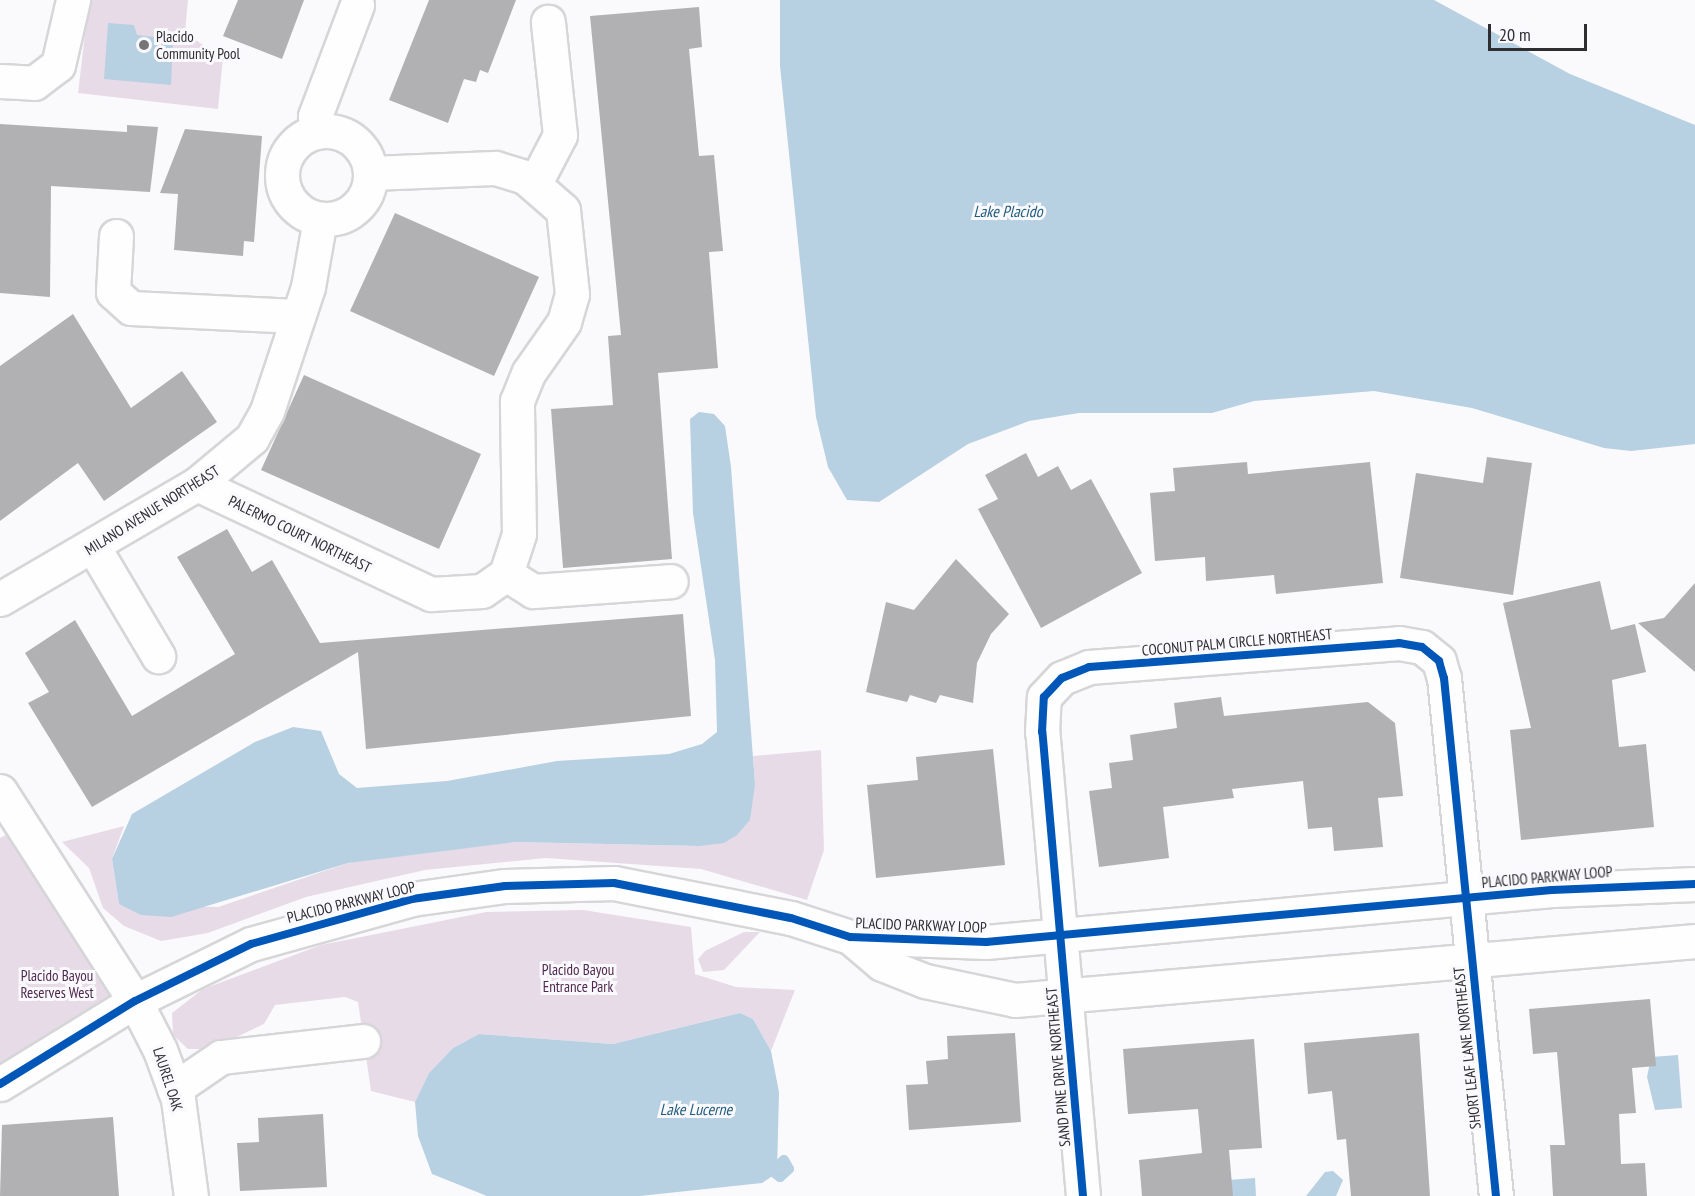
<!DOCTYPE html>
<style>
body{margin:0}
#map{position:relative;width:1695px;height:1196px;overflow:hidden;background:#fafafd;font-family:"PT Sans Narrow",sans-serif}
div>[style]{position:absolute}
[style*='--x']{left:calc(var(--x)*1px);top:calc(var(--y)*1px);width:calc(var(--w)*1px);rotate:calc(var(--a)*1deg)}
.green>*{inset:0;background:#e8dbe8}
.water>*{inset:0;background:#b7d0e2}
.stream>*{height:10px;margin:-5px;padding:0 5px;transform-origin:5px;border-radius:5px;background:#b7d0e2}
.building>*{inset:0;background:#b1b1b4}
.roads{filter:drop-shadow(2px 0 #d6d6d8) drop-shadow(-2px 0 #d6d6d8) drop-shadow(0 2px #d6d6d8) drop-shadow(0 -2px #d6d6d8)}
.minor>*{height:33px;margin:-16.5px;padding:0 16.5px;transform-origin:16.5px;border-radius:16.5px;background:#fefeff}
.minor>.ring{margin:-16.5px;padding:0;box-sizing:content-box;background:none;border:33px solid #fefeff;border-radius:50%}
.cycleway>*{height:8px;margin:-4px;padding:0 4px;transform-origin:4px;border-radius:4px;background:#0057b8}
.dots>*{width:16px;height:16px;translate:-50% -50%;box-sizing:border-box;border:3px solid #f9f9fe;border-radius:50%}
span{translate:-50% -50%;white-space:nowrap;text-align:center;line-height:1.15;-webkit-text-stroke:6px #f9f9fe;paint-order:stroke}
.poi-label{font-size:15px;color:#2e2e30}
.left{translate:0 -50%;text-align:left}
.street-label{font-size:15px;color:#2e2e30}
.park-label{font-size:15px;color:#51294e}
.water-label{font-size:16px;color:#215c7e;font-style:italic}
.scale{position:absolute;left:1488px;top:24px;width:99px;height:27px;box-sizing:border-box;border:3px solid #2e2e30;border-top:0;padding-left:8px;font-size:18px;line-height:21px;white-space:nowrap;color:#2e2e30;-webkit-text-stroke:4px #f9f9fe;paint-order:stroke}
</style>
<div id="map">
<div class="green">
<i style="clip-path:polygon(89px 0,188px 0,185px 33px,223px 58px,218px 109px,78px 93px)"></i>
<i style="clip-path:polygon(821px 750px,824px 850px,807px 900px,701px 869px,546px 858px,425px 870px,306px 897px,208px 933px,161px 941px,124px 926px,103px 908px,89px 868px,62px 842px,124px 826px,112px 859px,119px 904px,218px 907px,348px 863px,414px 853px,515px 842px,699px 846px,755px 784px,753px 756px)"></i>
<i style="clip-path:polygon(22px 826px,135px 1001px,0 1084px,0 838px)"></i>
<i style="clip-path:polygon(583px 910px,691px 927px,695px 974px,736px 987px,795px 990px,771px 1051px,753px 1019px,740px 1013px,613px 1044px,479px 1034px,453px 1048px,429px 1073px,415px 1102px,371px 1091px,358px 1002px,345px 997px,275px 1005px,264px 1024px,212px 1049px,188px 1049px,173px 1035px,172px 1013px,203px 989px,321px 945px,486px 912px)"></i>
<i style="clip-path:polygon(744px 932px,760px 932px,724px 970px,703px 972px,698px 959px,705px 951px)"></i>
</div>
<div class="water">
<i style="clip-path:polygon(780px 0,1434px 0,1570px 74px,1695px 125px,1695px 444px,1631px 451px,1604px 448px,1472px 408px,1374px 391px,1254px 401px,1212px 413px,1079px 413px,1029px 421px,968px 444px,879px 502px,847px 500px,828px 467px,816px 417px,780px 66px)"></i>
<i style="clip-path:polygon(108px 23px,134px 25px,137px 35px,173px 39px,171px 85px,104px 79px)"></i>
<i style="clip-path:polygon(699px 412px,714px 414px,725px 426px,731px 467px,755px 784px,750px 820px,737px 835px,724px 843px,699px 846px,515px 842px,348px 863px,171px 917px,141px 915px,119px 904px,112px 859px,132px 814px,255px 742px,293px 727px,321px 731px,339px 774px,357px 788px,447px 781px,557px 761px,669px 754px,702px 744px,717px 732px,715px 660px,693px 513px,690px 419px)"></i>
<i style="clip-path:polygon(740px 1013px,753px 1019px,771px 1051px,779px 1092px,777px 1173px,762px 1183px,640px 1196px,487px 1196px,432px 1174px,418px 1136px,415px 1102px,429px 1073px,453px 1048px,479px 1034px,613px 1044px)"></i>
<i style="clip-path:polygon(1678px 1055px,1682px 1108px,1655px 1110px,1647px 1077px,1651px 1057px)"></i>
<i style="clip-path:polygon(1333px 1171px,1343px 1180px,1336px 1196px,1306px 1196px,1325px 1172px)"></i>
<i style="clip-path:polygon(1255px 1178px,1256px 1196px,1216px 1196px,1215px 1181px)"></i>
</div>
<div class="stream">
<i style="--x:784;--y:1160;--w:10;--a:61"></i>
<i style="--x:789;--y:1169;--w:12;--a:138"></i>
<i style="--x:780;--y:1177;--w:10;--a:-143"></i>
<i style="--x:772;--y:1171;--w:16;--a:-43"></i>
</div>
<div class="building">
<i style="clip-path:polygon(238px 0,304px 0,282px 59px,223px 36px)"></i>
<i style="clip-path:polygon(429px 0,516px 0,488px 73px,480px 70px,476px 82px,464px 79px,448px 123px,389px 100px)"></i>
<i style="clip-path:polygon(699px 7px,702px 47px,689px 49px,699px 156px,714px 155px,723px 251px,709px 252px,718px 368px,658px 373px,672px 559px,563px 568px,551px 409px,613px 405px,608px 336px,621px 335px,590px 16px)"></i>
<i style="clip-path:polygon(0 124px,127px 132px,127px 125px,158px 127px,150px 192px,51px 186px,50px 297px,0 293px)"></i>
<i style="clip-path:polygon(185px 129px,262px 136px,254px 242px,244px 241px,243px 256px,174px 250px,178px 194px,160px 193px)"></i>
<i style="clip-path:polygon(395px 213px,539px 277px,494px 376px,350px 311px)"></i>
<i style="clip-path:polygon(73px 314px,131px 408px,182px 371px,217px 422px,104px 501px,78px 463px,0 521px,0 366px)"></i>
<i style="clip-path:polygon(304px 375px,481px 454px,439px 549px,261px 470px)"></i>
<i style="clip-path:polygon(1026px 453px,1038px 477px,1058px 466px,1071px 490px,1091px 479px,1142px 573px,1041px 628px,978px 509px,998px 499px,985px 475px)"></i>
<i style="clip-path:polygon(1487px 457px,1532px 463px,1513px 595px,1400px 578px,1416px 473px,1483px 483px)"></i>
<i style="clip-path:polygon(1247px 462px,1248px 474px,1370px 462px,1383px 583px,1276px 594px,1274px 575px,1206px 581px,1205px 557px,1155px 561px,1150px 493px,1175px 491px,1173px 468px)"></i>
<i style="clip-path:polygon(227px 529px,252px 572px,272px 560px,320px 643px,683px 614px,691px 716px,366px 749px,358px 652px,92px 807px,28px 703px,49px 692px,25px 653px,75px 620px,132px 716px,235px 654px,177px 557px)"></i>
<i style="clip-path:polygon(956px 559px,1009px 614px,991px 634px,977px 663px,973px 703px,940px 695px,936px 703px,910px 695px,907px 702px,866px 692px,886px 602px,914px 610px)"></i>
<i style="clip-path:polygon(1600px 581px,1611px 630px,1635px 624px,1646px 672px,1612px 680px,1619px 747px,1646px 744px,1654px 827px,1521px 840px,1510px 730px,1531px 728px,1503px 603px)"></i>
<i style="clip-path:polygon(1695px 583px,1695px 672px,1638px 623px,1664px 618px)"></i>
<i style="clip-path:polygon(1221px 697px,1224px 716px,1368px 702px,1395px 723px,1403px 796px,1378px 798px,1383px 847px,1334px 851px,1332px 827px,1308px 829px,1303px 781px,1232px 789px,1234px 798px,1163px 807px,1169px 858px,1099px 867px,1089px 791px,1112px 788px,1109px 763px,1133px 760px,1130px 735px,1177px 728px,1174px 703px)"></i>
<i style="clip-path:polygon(993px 749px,1005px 865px,876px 878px,867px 785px,918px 780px,916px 757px)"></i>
<i style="clip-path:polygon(1650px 999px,1656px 1066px,1632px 1068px,1636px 1113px,1619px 1114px,1621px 1164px,1645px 1163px,1647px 1196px,1553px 1196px,1550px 1145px,1565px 1145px,1557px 1052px,1533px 1054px,1529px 1009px)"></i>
<i style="clip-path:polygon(1015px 1033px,1021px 1122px,909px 1130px,906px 1085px,928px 1084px,926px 1061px,948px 1059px,947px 1036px)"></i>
<i style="clip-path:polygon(1419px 1033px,1430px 1196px,1351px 1196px,1346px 1139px,1337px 1140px,1332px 1091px,1308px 1094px,1304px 1043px)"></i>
<i style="clip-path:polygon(1254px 1039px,1262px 1148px,1229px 1150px,1233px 1196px,1142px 1196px,1139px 1160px,1202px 1153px,1198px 1109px,1128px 1114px,1123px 1049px)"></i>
<i style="clip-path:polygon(323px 1114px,327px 1187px,240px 1191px,237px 1143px,259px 1142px,258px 1118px)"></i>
<i style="clip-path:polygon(113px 1117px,119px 1196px,0 1196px,2px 1125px)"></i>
</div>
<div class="roads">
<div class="minor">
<i style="--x:0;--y:81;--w:34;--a:3"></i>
<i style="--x:34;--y:83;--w:30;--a:-37"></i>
<i style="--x:58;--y:65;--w:67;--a:-77"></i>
<i class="ring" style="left:282px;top:131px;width:55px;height:55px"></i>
<i style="--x:317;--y:132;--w:16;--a:-97"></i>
<i style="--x:315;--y:116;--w:119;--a:-69.3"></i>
<i style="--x:535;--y:183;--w:54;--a:-62.5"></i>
<i style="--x:560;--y:135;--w:114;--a:-96.1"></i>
<i style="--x:116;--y:236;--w:56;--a:93.1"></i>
<i style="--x:113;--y:292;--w:24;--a:42"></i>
<i style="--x:131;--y:308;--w:165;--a:2.8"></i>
<i style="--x:197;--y:484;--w:259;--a:25.2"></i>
<i style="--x:431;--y:594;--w:51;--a:-3.4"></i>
<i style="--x:482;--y:591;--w:29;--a:-35"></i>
<i style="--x:506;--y:574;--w:42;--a:-72"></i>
<i style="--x:519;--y:534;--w:133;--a:-90.9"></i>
<i style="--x:517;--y:401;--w:31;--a:-68"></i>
<i style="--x:529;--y:372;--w:61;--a:-55"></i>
<i style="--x:564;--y:322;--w:29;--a:-74"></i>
<i style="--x:572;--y:294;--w:84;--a:-96.1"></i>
<i style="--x:563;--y:210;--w:50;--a:-139"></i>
<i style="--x:525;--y:177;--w:31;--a:-163"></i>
<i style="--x:495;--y:168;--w:125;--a:177.7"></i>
<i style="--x:94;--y:548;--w:126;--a:59.3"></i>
<i style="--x:506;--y:574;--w:32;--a:32"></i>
<i style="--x:533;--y:591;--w:138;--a:-4.1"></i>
<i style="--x:0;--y:599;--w:228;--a:-30.3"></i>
<i style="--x:197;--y:484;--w:72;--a:-39.9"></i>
<i style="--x:252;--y:438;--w:31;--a:-61"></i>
<i style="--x:267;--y:411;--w:131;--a:-71.7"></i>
<i style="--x:308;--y:287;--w:69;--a:-80"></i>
<i style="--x:0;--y:791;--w:250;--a:57.3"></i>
<i style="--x:135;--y:1001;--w:55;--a:63"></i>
<i style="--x:160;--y:1050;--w:52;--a:69.8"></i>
<i style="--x:178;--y:1099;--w:98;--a:82.4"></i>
<i style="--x:850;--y:937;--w:42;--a:40.2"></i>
<i style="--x:882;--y:964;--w:46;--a:21.6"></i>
<i style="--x:925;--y:981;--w:92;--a:11.9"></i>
<i style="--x:1015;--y:1000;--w:683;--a:-4.96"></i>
<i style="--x:0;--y:1084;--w:158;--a:-31.6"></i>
<i style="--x:135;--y:1001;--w:129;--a:-26.2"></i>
<i style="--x:251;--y:944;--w:167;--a:-15.6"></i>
<i style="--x:412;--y:899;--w:94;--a:-8"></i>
<i style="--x:505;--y:886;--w:109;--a:-1.6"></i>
<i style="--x:614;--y:883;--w:180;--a:11.2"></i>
<i style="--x:791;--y:918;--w:62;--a:17.9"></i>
<i style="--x:850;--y:937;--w:136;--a:2.1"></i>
<i style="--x:986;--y:942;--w:568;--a:-5.25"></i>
<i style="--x:1552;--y:890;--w:143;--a:-2.4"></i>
<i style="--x:174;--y:1089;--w:57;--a:-34.2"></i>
<i style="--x:221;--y:1057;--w:143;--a:-6.4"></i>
<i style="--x:1083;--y:1196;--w:466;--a:-95"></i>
<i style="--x:1042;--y:732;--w:35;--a:-87"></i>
<i style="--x:1044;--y:697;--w:26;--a:-47"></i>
<i style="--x:1062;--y:678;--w:29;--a:-22"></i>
<i style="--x:1089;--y:667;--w:311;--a:-4.4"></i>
<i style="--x:1399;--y:643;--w:23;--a:10"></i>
<i style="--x:1422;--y:647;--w:22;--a:39"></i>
<i style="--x:1439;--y:661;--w:18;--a:74"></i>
<i style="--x:1444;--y:678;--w:521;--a:84.27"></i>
</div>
</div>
<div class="cycleway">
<i style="--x:0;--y:1084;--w:158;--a:-31.6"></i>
<i style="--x:135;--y:1001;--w:129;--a:-26.2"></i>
<i style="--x:251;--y:944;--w:167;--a:-15.6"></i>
<i style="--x:412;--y:899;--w:94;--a:-8"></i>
<i style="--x:505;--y:886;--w:109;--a:-1.6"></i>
<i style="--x:614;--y:883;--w:180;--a:11.2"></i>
<i style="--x:791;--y:918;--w:62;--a:17.9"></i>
<i style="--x:850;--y:937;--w:136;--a:2.1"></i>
<i style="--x:986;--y:942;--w:568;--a:-5.25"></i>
<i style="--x:1552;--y:890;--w:143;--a:-2.4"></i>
<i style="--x:1083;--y:1196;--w:466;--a:-95"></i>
<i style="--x:1042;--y:732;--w:35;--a:-87"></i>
<i style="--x:1044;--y:697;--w:26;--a:-47"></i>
<i style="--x:1062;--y:678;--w:29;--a:-22"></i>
<i style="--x:1089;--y:667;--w:311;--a:-4.4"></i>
<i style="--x:1399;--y:643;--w:23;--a:10"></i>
<i style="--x:1422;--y:647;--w:22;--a:39"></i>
<i style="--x:1439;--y:661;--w:18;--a:74"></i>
<i style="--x:1444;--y:678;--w:521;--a:84.27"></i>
</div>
<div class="dots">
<i style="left:144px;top:45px;background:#757578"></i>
</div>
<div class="poi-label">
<span class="left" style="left:156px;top:45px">Placido<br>Community Pool</span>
</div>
<div class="street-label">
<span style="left:152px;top:510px;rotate:-32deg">MILANO AVENUE NORTHEAST</span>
<span style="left:300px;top:534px;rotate:26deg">PALERMO COURT NORTHEAST</span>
<span style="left:1237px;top:642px;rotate:-5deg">COCONUT PALM CIRCLE NORTHEAST</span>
<span style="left:1547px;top:877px;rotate:-5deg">PLACIDO PARKWAY LOOP</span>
<span style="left:351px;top:902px;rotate:-14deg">PLACIDO PARKWAY LOOP</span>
<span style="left:921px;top:925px;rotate:2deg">PLACIDO PARKWAY LOOP</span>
<span style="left:1467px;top:1048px;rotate:-96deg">SHORT LEAF LANE NORTHEAST</span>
<span style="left:1058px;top:1067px;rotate:-95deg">SAND PINE DRIVE NORTHEAST</span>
<span style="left:168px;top:1079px;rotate:72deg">LAUREL OAK</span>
</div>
<div class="park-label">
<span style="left:578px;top:978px">Placido Bayou<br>Entrance Park</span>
<span style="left:57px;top:984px">Placido Bayou<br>Reserves West</span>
</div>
<div class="water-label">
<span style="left:1008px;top:211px">Lake Placido</span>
<span style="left:696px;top:1109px">Lake Lucerne</span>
</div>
<div class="scale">20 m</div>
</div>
